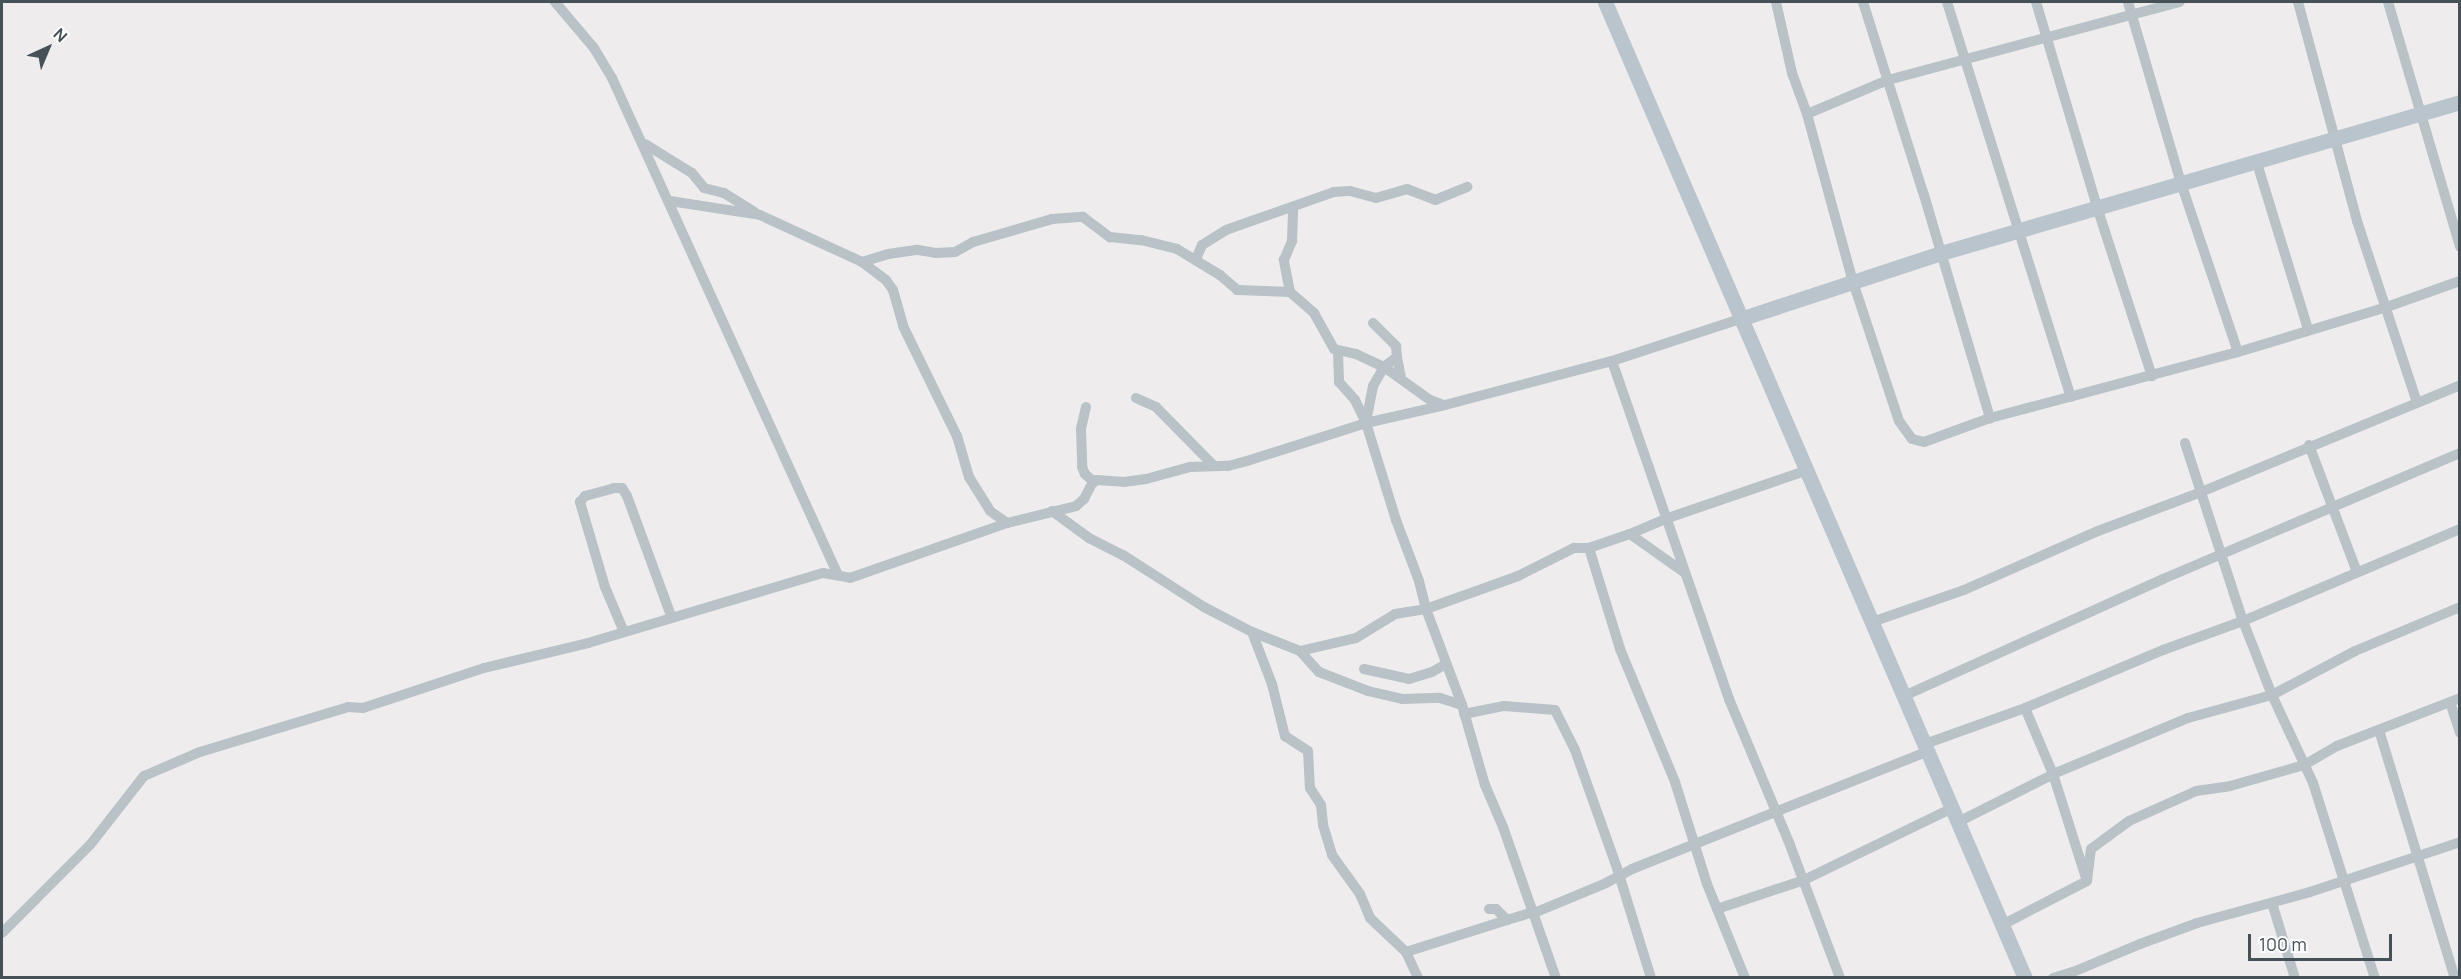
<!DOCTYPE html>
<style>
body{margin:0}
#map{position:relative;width:2461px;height:979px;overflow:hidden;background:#eeecec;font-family:Manrope,sans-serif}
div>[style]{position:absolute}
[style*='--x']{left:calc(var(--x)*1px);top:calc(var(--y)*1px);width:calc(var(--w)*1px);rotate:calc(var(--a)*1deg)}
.street>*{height:10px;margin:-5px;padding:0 5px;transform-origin:5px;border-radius:5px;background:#b8c2c7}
.secondary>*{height:15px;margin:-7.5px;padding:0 7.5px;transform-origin:7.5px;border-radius:7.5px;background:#b9c4cc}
span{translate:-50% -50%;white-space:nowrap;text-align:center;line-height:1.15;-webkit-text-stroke:6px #fff;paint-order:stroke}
.frame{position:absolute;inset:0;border:3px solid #465157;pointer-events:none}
.north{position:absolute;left:18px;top:18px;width:60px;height:60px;-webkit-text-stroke:4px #fff;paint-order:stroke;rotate:44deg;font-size:16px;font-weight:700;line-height:24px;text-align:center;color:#465157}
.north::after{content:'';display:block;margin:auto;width:21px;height:27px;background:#465157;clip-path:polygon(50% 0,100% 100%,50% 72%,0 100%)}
.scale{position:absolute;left:2248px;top:934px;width:144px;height:27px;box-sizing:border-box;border:3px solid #465157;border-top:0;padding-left:8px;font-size:18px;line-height:21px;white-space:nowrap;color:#465157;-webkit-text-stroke:4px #fff;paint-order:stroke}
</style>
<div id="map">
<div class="street">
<i style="--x:555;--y:2;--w:60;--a:49.7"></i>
<i style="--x:594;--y:48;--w:35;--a:59"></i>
<i style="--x:612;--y:78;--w:546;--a:65.55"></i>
<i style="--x:1776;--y:2;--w:73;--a:77.3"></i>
<i style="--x:1792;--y:73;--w:44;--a:69.9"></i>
<i style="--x:1807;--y:114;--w:174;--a:74.7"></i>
<i style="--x:1853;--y:282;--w:146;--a:71.7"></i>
<i style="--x:1899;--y:421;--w:22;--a:54"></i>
<i style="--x:1912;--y:439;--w:12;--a:14"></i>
<i style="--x:1924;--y:442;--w:70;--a:-20"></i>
<i style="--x:1990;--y:418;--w:257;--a:-14.9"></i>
<i style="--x:2238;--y:352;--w:152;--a:-16.8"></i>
<i style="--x:2384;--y:308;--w:81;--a:-19.6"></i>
<i style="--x:1863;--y:2;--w:202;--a:72.5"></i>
<i style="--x:1924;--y:195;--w:233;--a:73.5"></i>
<i style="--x:1947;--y:2;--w:414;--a:72.6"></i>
<i style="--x:2036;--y:2;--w:214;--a:73.4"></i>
<i style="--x:2097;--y:207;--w:178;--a:72"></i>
<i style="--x:2128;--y:2;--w:189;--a:73.7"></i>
<i style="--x:2181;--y:183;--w:178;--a:71.4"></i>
<i style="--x:2298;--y:2;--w:227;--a:74.9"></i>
<i style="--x:2357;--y:221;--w:191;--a:71.7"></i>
<i style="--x:2388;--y:2;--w:255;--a:73.6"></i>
<i style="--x:1807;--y:114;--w:88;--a:-22.8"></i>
<i style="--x:1888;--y:80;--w:302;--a:-15"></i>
<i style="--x:645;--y:144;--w:55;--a:31.7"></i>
<i style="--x:692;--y:173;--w:19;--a:51"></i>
<i style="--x:704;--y:188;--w:21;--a:14"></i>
<i style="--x:724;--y:193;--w:36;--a:32"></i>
<i style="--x:2256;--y:160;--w:177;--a:72.9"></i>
<i style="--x:670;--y:201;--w:91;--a:8.8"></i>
<i style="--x:760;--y:215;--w:112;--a:24.7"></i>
<i style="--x:862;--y:262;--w:30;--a:37"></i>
<i style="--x:886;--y:280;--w:12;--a:55"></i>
<i style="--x:893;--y:290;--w:37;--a:74"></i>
<i style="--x:903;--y:326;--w:123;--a:63.9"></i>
<i style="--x:957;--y:436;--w:43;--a:73.7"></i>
<i style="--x:969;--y:477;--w:40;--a:58"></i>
<i style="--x:990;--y:511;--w:21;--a:35"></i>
<i style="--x:1196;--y:259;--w:15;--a:-67"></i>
<i style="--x:1202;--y:245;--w:28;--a:-32"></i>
<i style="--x:1226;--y:230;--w:114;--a:-19.4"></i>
<i style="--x:1334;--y:192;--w:16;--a:-4"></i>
<i style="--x:1350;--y:191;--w:27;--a:15"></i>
<i style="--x:1376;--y:198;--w:32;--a:-16"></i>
<i style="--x:1407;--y:189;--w:30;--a:21"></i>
<i style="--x:1435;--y:200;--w:35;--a:-22"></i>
<i style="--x:862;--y:262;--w:27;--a:-17"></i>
<i style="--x:888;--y:254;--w:30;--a:-8"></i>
<i style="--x:918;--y:250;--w:18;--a:9"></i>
<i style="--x:936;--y:253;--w:19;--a:-3"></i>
<i style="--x:955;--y:252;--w:21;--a:-29"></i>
<i style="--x:973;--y:242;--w:82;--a:-16.2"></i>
<i style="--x:1052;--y:219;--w:31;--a:-4"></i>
<i style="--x:1083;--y:217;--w:34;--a:37"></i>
<i style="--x:1110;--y:237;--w:31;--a:6"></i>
<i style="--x:1141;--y:240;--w:37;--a:14"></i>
<i style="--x:1177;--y:249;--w:50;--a:31.2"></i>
<i style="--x:1220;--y:275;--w:23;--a:41"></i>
<i style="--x:1237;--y:290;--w:53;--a:2.2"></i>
<i style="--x:1290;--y:292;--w:32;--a:41"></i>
<i style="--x:1314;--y:313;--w:41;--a:60.9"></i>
<i style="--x:1334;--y:349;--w:23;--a:13"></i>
<i style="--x:1356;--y:354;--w:31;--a:25"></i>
<i style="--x:1384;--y:367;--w:57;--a:35.7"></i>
<i style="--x:1430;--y:400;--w:15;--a:20"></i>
<i style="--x:1290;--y:292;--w:33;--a:-101"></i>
<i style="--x:1284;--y:260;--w:21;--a:-67"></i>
<i style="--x:1292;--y:241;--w:33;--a:-88"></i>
<i style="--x:1373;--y:323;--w:33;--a:45"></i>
<i style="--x:1396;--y:346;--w:11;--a:85"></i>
<i style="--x:1338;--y:352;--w:30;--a:88"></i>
<i style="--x:1339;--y:382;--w:24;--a:48"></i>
<i style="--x:1355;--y:400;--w:25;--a:64"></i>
<i style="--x:1366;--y:423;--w:102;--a:72.8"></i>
<i style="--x:1396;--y:520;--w:65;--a:69.3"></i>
<i style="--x:1419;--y:581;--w:29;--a:76"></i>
<i style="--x:1426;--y:609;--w:103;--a:69.4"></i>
<i style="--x:1462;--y:705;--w:83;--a:74"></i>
<i style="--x:1485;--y:785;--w:46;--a:66.8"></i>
<i style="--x:1503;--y:827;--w:160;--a:70.7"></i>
<i style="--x:1612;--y:361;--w:358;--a:70.9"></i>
<i style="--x:1729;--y:699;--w:158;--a:67.3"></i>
<i style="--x:1790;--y:845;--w:142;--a:69.4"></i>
<i style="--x:1136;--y:398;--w:22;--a:24"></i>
<i style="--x:1156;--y:407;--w:81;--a:45.5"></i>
<i style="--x:1086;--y:407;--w:23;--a:103"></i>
<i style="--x:1081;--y:429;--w:38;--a:88"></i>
<i style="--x:1082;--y:467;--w:8;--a:67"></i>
<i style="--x:1085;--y:474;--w:12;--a:42"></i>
<i style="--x:1366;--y:422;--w:37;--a:-79"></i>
<i style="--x:1373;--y:386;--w:22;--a:-60"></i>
<i style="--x:1384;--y:367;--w:16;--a:-38"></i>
<i style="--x:1397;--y:357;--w:20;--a:79"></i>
<i style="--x:2185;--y:443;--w:187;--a:72"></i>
<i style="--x:2243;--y:621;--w:79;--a:68.6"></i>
<i style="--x:2272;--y:695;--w:97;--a:65"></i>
<i style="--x:2313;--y:783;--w:205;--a:72.4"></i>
<i style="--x:2309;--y:445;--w:136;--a:69.3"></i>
<i style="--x:1052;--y:511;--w:46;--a:36.1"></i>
<i style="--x:1089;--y:538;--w:38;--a:27"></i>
<i style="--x:1123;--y:555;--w:96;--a:32.7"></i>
<i style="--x:1204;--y:607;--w:54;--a:27.5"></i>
<i style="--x:1252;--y:632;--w:52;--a:21.6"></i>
<i style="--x:1300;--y:651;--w:57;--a:-13.1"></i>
<i style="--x:1356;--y:638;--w:46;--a:-31.6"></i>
<i style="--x:1395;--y:614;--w:31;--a:-9"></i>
<i style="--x:1426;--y:609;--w:98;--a:-19.7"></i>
<i style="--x:1518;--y:576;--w:63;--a:-26.6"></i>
<i style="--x:1574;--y:548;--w:15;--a:0"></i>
<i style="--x:1589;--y:548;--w:43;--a:-18.9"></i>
<i style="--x:1630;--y:534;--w:38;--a:-23"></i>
<i style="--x:1665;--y:519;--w:151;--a:-18.9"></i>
<i style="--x:1630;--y:534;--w:67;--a:35.3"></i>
<i style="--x:1589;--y:548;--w:106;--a:72.9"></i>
<i style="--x:1620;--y:649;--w:144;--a:67.5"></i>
<i style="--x:1675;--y:782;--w:107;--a:72.6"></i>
<i style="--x:1707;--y:884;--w:101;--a:68"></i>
<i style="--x:1872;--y:622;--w:97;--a:-19.2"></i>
<i style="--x:1964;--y:590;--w:146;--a:-23.8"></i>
<i style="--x:2098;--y:531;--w:110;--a:-20.7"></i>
<i style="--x:2201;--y:492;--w:280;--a:-22.4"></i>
<i style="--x:624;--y:632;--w:49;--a:-112.9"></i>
<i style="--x:605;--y:587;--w:89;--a:-106.4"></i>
<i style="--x:580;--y:502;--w:8;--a:-50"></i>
<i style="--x:585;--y:496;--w:30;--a:-15"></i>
<i style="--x:614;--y:488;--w:8;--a:0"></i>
<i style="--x:622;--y:488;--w:9;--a:58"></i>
<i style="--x:627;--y:496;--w:130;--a:69.8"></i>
<i style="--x:1252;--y:632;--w:56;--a:69"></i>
<i style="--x:1272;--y:684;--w:54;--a:76"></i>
<i style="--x:1285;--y:736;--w:27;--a:33"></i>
<i style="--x:1308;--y:751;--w:37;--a:87"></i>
<i style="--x:1310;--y:788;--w:20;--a:57"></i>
<i style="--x:1321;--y:805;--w:20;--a:84"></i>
<i style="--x:1323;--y:825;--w:31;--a:73"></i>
<i style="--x:1332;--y:855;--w:48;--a:54.3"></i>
<i style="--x:1360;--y:894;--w:26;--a:67"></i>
<i style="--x:1370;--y:918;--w:50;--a:43.4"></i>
<i style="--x:1406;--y:952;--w:29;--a:65"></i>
<i style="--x:1300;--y:651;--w:28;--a:48"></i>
<i style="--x:1319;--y:672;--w:53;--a:21.2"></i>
<i style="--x:1368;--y:691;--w:35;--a:13"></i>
<i style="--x:1402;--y:699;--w:38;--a:-2"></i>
<i style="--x:1440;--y:698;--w:23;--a:18"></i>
<i style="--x:1364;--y:669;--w:46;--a:12.5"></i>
<i style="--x:1409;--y:679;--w:24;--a:-17"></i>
<i style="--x:1432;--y:672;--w:16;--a:-30"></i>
<i style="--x:1904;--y:696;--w:284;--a:-24.3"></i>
<i style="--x:2163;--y:579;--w:323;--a:-23"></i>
<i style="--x:2450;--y:702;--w:32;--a:72"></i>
<i style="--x:2025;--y:708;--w:72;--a:67"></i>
<i style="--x:2053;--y:774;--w:109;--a:72.4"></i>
<i style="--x:1464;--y:714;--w:41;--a:-11.3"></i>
<i style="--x:1504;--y:706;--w:51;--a:4.5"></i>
<i style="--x:1555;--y:710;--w:45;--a:63.4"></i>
<i style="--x:1575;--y:750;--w:125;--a:70.4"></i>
<i style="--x:1617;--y:868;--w:115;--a:72.8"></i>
<i style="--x:2379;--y:730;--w:259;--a:73"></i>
<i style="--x:1925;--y:744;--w:106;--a:-19.8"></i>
<i style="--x:2025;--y:708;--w:150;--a:-22.8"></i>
<i style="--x:2163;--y:650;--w:85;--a:-19.9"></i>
<i style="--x:2243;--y:621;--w:236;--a:-23"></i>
<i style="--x:1958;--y:822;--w:112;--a:-26.6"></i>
<i style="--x:2058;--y:772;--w:141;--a:-22.6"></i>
<i style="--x:2188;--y:718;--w:87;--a:-15.3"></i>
<i style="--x:2272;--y:695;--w:94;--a:-27.9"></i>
<i style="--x:2355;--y:651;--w:114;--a:-22.7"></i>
<i style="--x:2087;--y:881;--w:32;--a:-83"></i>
<i style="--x:2091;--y:849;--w:47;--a:-36.4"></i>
<i style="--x:2129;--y:821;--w:73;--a:-24.1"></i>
<i style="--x:2196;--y:791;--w:34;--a:-8"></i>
<i style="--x:2230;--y:786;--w:77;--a:-15.8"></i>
<i style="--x:2304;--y:765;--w:38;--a:-30"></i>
<i style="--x:2337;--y:746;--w:132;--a:-21.3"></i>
<i style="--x:2272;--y:903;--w:78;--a:73"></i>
<i style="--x:1489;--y:909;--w:7;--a:0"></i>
<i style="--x:1496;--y:909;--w:16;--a:45"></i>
<i style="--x:1507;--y:920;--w:27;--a:-17"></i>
<i style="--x:1717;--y:909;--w:92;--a:-18.4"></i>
<i style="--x:1804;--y:880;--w:165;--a:-25.9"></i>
<i style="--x:1534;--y:913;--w:78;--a:-22.6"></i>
<i style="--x:1606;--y:883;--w:30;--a:-28"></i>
<i style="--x:1632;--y:869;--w:319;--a:-21.7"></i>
<i style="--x:2004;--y:924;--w:93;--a:-27.4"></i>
<i style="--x:2;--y:933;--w:124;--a:-45"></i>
<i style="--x:90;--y:845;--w:88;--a:-52"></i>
<i style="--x:144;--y:776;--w:61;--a:-23.2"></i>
<i style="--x:200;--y:752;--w:155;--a:-16.9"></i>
<i style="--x:348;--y:707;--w:15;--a:4"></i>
<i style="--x:363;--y:708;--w:127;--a:-18.3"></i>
<i style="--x:484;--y:668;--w:107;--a:-13.5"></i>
<i style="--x:588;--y:643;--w:245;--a:-16.6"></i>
<i style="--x:823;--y:573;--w:27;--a:10"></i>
<i style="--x:850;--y:578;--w:166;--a:-19.3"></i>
<i style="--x:1007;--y:523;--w:71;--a:-13.8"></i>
<i style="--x:1076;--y:506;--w:11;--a:-41"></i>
<i style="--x:1084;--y:499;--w:18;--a:-63"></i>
<i style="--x:1092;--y:483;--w:6;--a:-31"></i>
<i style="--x:1097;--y:480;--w:27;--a:4"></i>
<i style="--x:1124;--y:482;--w:22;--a:-8"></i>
<i style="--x:1146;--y:479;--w:46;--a:-15.3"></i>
<i style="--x:1190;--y:467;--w:38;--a:-2"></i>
<i style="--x:1228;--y:466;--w:20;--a:-15"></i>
<i style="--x:1247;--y:461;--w:125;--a:-17.7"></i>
<i style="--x:1366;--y:423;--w:81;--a:-12.8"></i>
<i style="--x:1445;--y:405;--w:173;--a:-14.8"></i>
<i style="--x:1612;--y:361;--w:138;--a:-18.2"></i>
<i style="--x:1406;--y:952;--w:106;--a:-17.6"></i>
<i style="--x:2053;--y:978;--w:21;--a:-17"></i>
<i style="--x:2073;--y:972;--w:73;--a:-22.7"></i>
<i style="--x:2140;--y:944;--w:61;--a:-20.2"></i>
<i style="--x:2197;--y:923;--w:117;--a:-15.3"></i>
<i style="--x:2310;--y:892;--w:158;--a:-18.4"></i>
</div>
<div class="secondary">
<i style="--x:1605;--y:2;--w:1063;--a:66.72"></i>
<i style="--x:1743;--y:318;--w:208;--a:-18.2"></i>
<i style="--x:1941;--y:253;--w:541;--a:-16.22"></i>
</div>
<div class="frame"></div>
<div class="north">N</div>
<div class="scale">100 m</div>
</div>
